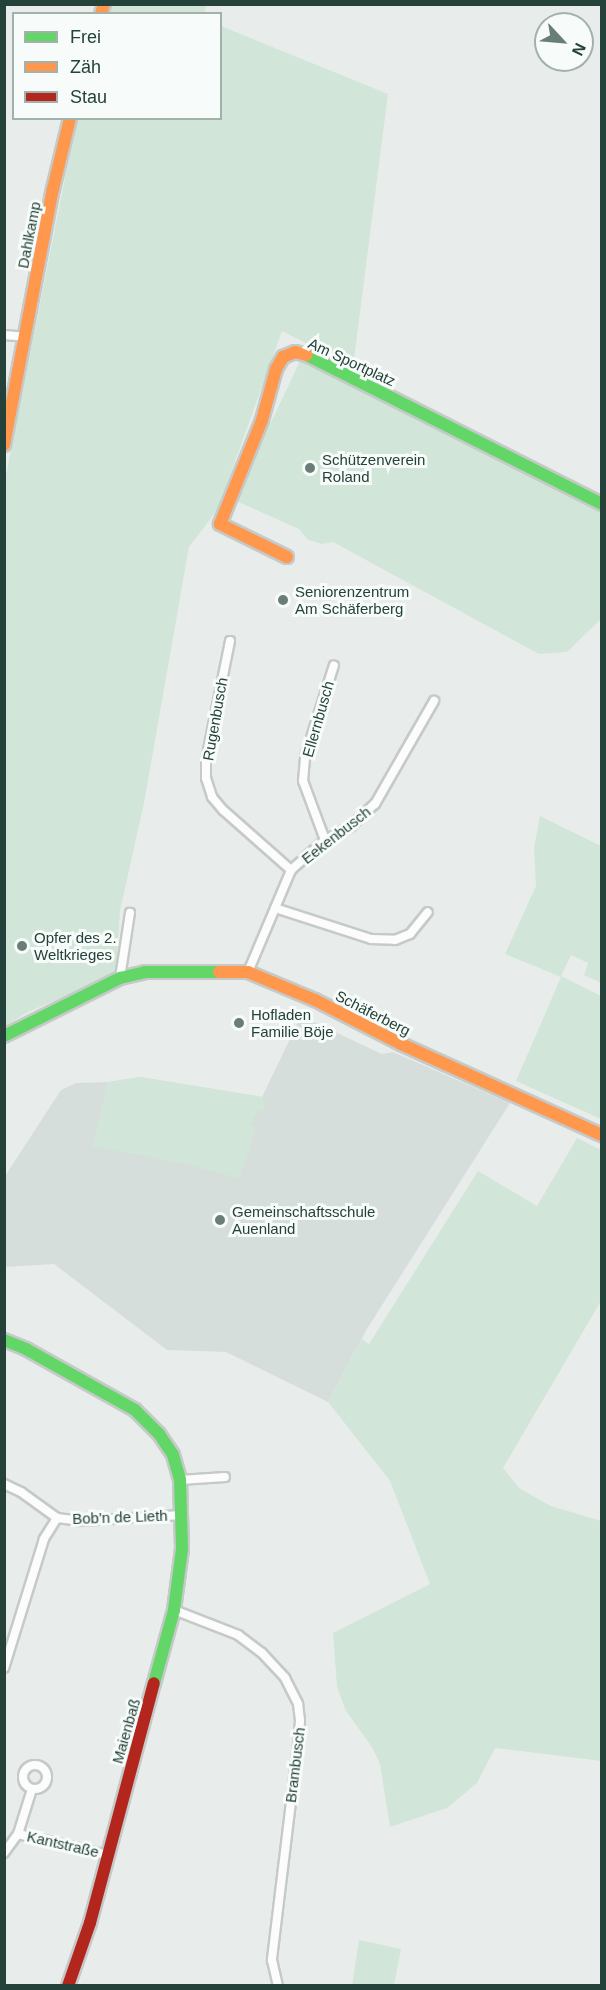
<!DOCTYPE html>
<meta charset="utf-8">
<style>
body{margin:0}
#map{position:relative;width:606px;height:1990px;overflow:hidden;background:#e8edeb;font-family:Arial,sans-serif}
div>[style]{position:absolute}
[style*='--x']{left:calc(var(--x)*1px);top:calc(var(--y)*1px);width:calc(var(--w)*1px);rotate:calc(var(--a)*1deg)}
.built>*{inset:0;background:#d6dedb}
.green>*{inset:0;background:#d1e6d8}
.roads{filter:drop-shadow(2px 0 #c5cac8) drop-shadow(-2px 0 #c5cac8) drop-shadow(0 2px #c5cac8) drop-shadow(0 -2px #c5cac8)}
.street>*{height:8px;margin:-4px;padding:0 4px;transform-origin:4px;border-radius:4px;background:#fcfcfc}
.street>.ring{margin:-4px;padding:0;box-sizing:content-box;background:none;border:8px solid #fcfcfc;border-radius:50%}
.fast>*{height:12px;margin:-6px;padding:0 6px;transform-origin:6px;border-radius:6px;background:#63d668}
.slow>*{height:12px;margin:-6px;padding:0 6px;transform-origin:6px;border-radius:6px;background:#ff974d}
.jam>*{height:12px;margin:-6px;padding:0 6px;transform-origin:6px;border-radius:6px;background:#b3261e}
.dots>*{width:16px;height:16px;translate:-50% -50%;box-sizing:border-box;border:3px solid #f7fbf9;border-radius:50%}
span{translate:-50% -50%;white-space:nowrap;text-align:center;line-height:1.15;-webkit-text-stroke:6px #f7fbf9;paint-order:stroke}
.street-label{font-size:15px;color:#24423a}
.poi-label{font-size:15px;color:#24423a}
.left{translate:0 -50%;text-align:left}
.frame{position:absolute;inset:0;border:6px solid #24423a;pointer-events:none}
.legend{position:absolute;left:12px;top:12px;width:210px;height:108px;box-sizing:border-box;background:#f7fbf9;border:2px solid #a3b1ad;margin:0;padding:8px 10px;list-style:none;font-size:18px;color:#24423a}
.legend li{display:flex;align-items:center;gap:12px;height:30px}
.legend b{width:30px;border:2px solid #a3b1ad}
.north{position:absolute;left:534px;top:12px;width:60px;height:60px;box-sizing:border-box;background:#f7fbf9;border:2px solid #a3b1ad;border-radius:50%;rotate:116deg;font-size:16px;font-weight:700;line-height:24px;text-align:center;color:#24423a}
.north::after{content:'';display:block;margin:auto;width:21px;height:27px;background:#697e78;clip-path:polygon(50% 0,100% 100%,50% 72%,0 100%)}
</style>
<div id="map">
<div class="built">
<i style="clip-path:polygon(301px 1016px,382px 1054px,393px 1052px,510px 1103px,367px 1329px,328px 1402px,226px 1352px,167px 1350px,54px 1264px,5px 1267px,5px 1176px,61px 1090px,76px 1083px,108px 1082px,140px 1077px,262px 1097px)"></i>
</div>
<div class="green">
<i style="clip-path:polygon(112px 5px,112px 4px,207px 5px,204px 13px,109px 13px)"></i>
<i style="clip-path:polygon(221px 26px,388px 94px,353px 367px,282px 331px,218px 509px,189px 547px,144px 803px,120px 911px,116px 975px,28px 1012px,4px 1027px,5px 480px,76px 122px,77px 118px,220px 118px)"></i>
<i style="clip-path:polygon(302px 357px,601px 511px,601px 619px,567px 652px,539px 654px,333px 542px,322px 544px,308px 540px,299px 529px,234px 500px)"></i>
<i style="clip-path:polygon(540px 816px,601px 846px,601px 983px,584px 975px,588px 963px,571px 955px,561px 976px,601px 996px,601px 1119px,516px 1081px,561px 977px,505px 954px,536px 886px,534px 848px)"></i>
<i style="clip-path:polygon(140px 1077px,263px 1097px,264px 1112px,258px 1109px,250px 1125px,256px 1128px,239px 1178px,181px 1163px,93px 1146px,108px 1082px)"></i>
<i style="clip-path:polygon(577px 1138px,601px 1150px,601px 1301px,503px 1468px,519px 1488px,551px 1506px,601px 1521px,601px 1761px,495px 1748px,477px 1783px,447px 1808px,390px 1827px,380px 1764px,372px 1747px,346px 1711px,337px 1687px,333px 1633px,430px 1584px,390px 1481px,328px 1402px,362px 1339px,369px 1344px,478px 1171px,537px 1206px)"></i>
<i style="clip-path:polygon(359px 1940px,401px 1949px,394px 1985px,352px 1985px)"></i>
</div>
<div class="roads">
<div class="street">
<i style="--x:4;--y:335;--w:21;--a:5"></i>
<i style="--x:230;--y:641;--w:121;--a:101.4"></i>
<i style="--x:206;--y:760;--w:18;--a:90"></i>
<i style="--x:206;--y:778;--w:20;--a:72"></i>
<i style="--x:212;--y:797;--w:17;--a:50"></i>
<i style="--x:223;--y:810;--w:91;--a:41.4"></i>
<i style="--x:325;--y:840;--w:63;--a:-110.4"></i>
<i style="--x:303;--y:781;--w:24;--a:-85"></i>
<i style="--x:305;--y:757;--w:96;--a:-72.5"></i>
<i style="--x:275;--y:908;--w:101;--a:17.9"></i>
<i style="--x:371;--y:939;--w:24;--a:2"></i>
<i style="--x:395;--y:940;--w:16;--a:-22"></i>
<i style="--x:410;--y:934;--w:28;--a:-51"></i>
<i style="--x:248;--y:972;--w:111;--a:-67.1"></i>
<i style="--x:291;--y:870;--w:45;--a:-41.4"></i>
<i style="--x:325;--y:840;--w:30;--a:-28"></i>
<i style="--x:351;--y:826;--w:33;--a:-43"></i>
<i style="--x:375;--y:804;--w:119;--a:-60.2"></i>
<i style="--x:120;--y:978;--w:66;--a:-81.3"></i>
<i style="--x:180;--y:1480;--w:45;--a:-3.8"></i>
<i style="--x:4;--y:1484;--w:19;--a:25"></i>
<i style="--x:21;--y:1492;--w:44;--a:35.8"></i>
<i style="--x:57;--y:1518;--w:25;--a:122"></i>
<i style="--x:44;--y:1539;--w:135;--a:107.2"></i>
<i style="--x:57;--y:1518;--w:24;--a:7"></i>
<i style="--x:81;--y:1521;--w:101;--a:-3.4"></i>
<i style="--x:174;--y:1610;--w:69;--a:21.3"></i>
<i style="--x:238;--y:1635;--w:30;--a:37"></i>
<i style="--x:262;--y:1653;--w:34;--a:47"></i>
<i style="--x:285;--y:1678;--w:29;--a:63"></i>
<i style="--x:298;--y:1704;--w:17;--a:83"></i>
<i style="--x:300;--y:1721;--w:23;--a:95"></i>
<i style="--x:298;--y:1744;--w:218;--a:96.9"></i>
<i style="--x:272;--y:1960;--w:27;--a:77"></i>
<i class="ring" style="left:23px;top:1765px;width:16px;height:16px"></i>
<i style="--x:18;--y:1834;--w:47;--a:-72.7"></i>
<i style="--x:4;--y:1853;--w:24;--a:-54"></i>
<i style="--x:18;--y:1834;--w:92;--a:13.1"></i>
</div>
<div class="fast">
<i style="--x:307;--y:355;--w:330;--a:26.8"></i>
<i style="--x:4;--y:1036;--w:130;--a:-26.6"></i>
<i style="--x:120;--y:978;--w:26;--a:-13"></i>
<i style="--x:145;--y:972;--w:74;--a:0"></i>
<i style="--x:4;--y:1340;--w:24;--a:22"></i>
<i style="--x:26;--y:1349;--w:125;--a:29.2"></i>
<i style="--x:135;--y:1410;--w:34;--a:45"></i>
<i style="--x:159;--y:1434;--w:25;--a:56"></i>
<i style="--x:173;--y:1455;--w:26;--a:74"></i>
<i style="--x:180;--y:1480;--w:69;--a:88.3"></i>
<i style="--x:182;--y:1549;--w:62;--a:97.5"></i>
<i style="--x:174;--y:1610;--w:76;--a:105.3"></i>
</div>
<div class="slow">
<i style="--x:101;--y:14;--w:10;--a:-73"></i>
<i style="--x:4;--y:445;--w:261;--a:-79.2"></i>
<i style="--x:53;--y:189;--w:73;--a:-76.5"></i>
<i style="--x:287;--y:557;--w:75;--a:-153.8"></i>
<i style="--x:220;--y:524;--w:112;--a:-68"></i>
<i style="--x:262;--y:420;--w:53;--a:-74.6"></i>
<i style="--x:276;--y:369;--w:14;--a:-60"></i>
<i style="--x:283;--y:357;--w:13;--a:-23"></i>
<i style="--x:295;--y:352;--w:12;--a:14"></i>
<i style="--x:219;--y:972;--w:29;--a:0"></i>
<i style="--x:248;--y:972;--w:73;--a:22.7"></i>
<i style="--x:315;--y:1000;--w:97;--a:27.1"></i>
<i style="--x:401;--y:1044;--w:221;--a:24.4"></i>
</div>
<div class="jam">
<i style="--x:68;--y:1986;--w:67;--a:-70.8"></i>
<i style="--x:90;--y:1923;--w:248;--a:-75.1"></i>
</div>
</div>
<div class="dots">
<i style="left:310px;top:468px;background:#697e78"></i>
<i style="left:283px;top:600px;background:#697e78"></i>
<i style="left:22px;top:946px;background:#697e78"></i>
<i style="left:239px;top:1023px;background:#697e78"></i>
<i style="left:220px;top:1220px;background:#697e78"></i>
</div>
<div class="street-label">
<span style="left:29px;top:235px;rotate:-79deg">Dahlkamp</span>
<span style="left:352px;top:362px;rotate:25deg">Am Sportplatz</span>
<span style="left:215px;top:719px;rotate:-80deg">Rugenbusch</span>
<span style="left:318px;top:719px;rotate:-74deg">Ellernbusch</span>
<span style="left:336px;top:835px;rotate:-38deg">Eekenbusch</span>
<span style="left:373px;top:1013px;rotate:27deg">Schäferberg</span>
<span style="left:120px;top:1517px;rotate:-2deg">Bob'n de Lieth</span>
<span style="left:126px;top:1731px;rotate:-74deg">Maienbaß</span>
<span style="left:295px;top:1765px;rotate:-83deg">Brambusch</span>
<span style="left:63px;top:1844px;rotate:13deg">Kantstraße</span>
</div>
<div class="poi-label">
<span class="left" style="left:322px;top:468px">Schützenverein<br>Roland</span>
<span class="left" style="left:295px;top:600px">Seniorenzentrum<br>Am Schäferberg</span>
<span class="left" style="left:34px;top:946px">Opfer des 2.<br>Weltkrieges</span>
<span class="left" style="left:251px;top:1023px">Hofladen<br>Familie Böje</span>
<span class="left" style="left:232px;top:1220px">Gemeinschaftsschule<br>Auenland</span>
</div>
<div class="frame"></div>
<ul class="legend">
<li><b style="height:8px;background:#63d668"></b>Frei</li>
<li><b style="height:8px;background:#ff974d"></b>Zäh</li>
<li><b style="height:8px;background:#b3261e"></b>Stau</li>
</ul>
<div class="north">N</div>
</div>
